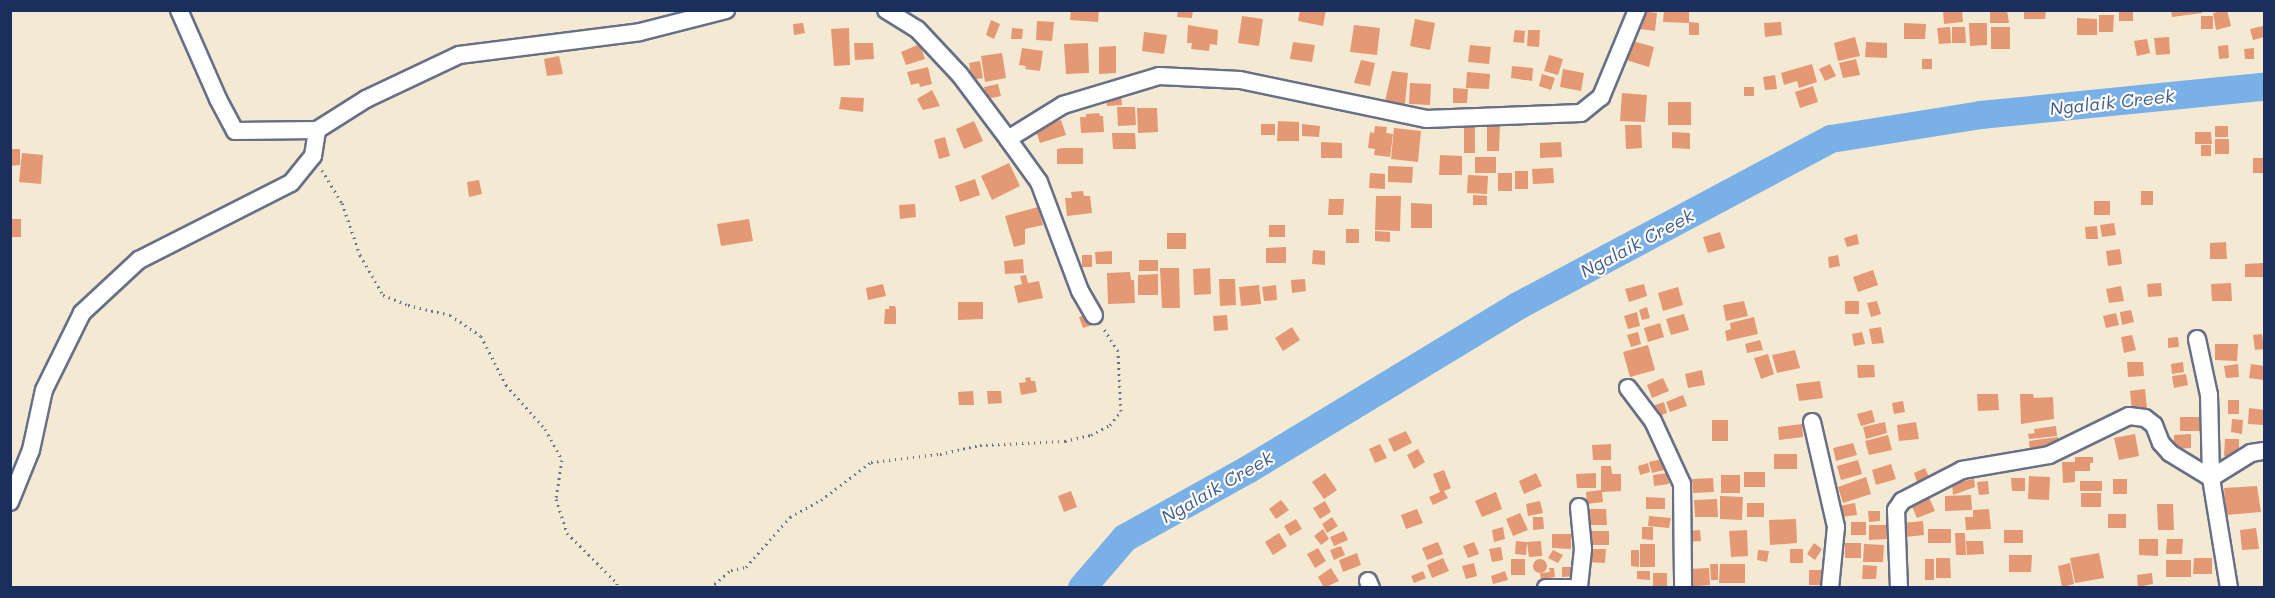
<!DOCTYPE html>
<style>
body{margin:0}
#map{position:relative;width:2275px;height:598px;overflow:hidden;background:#f4ead4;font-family:Mali,sans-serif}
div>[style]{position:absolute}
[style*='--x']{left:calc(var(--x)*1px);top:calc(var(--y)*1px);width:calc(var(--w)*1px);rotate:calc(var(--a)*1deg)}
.river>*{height:28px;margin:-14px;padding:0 14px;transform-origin:14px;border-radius:14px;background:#78b0e7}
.building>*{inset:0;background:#e49873}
.round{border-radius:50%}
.path>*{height:3px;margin-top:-1.5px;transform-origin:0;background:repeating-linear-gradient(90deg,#677087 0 1.5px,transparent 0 6px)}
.roads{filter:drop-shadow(2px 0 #677087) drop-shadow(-2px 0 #677087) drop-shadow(0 2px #677087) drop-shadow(0 -2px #677087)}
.minor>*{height:16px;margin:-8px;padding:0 8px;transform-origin:8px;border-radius:8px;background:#fff}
span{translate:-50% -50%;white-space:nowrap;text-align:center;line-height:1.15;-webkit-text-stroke:4.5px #fdfcf7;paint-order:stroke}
.water-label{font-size:18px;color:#3c5c8e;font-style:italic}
.frame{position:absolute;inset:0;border:12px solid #1b2f5e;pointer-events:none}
</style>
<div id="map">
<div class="river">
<i style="--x:1082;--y:588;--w:66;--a:-49.3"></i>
<i style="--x:1125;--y:538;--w:142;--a:-29.1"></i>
<i style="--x:1249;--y:469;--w:315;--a:-31.2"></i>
<i style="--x:1518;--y:306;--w:355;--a:-28.1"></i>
<i style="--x:1831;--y:139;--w:152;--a:-9.1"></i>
<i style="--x:1981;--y:115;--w:284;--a:-5.7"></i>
</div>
<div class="building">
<i style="clip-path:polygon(1071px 10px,1099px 10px,1098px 22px,1070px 20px)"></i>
<i style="clip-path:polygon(1178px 10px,1193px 10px,1192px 18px,1177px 17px)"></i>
<i style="clip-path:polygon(1300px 10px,1326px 10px,1323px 26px,1298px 21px)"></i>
<i style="clip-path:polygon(1664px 10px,1689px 10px,1689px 23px,1663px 22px)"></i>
<i style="clip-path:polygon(1943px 10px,1962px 10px,1963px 22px,1944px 24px)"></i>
<i style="clip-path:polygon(2007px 10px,2009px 23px,1990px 23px,1990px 11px)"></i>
<i style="clip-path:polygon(2024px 10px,2046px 10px,2045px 19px,2024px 19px)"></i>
<i style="clip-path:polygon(2119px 10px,2133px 10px,2133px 21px,2119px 21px)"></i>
<i style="clip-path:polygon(2171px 10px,2202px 10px,2202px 13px,2172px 17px)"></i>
<i style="clip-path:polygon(2227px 10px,2231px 26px,2216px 30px,2213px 13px)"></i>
<i style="clip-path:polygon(1642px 11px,1657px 13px,1655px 31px,1640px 29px)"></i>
<i style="clip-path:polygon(2099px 15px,2114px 15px,2113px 32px,2099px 32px)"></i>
<i style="clip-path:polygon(1242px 16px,1263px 19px,1259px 46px,1238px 43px)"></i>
<i style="clip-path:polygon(2201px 16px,2213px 16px,2213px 29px,2201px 29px)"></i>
<i style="clip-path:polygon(2077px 18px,2097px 19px,2097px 35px,2077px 35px)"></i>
<i style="clip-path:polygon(1415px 19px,1435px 23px,1430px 50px,1410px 46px)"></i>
<i style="clip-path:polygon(991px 20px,1000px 24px,994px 39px,986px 35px)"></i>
<i style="clip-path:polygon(1037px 21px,1054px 22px,1052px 41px,1036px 40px)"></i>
<i style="clip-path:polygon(1689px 22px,1699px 23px,1699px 35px,1689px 35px)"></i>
<i style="clip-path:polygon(1781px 22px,1782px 35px,1765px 37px,1764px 23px)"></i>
<i style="clip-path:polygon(803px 23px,805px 33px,794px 35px,793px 24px)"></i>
<i style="clip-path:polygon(1904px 23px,1926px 24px,1925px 39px,1904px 39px)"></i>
<i style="clip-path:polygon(1969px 23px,1987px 23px,1987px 45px,1970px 46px)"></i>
<i style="clip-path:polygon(1188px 25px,1218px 30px,1217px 45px,1210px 44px,1209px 51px,1191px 49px,1192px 43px,1187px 43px)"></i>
<i style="clip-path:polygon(1354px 25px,1380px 28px,1377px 55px,1350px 52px)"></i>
<i style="clip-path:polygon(2263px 26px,2264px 37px,2253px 40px,2250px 29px)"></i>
<i style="clip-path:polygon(1950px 27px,1951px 43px,1939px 44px,1937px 28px)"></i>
<i style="clip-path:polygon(1952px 27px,1965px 27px,1966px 43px,1952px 43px)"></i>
<i style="clip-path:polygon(1991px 27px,2010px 27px,2010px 49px,1991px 49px)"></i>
<i style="clip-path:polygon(849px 28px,850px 65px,834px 66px,831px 29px)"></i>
<i style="clip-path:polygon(1012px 28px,1023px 29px,1022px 39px,1011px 39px)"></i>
<i style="clip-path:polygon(1515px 30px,1525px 31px,1524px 43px,1513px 42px)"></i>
<i style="clip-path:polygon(1528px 30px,1540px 30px,1539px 47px,1527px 46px)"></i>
<i style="clip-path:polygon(1144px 32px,1167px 35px,1164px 54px,1142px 51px)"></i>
<i style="clip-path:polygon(1855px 37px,1860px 56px,1838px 61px,1834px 43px)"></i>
<i style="clip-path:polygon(2169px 37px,2170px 54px,2156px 55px,2154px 38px)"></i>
<i style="clip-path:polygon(2147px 39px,2150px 53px,2137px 56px,2134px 41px)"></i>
<i style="clip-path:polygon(1629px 40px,1654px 47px,1649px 67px,1623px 59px)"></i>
<i style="clip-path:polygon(1293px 42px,1315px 45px,1312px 62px,1290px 59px)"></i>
<i style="clip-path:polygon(1866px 42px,1887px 43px,1887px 58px,1865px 57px)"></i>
<i style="clip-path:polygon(854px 43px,873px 43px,874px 59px,855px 60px)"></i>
<i style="clip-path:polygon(1088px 43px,1089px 73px,1066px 74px,1064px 44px)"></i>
<i style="clip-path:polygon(920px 44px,925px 59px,906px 65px,901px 52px)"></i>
<i style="clip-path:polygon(1470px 45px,1491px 47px,1489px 64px,1468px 62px)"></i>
<i style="clip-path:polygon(2228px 45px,2229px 58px,2219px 59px,2218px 46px)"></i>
<i style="clip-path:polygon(1116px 46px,1116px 73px,1099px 74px,1099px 47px)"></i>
<i style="clip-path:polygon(1022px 48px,1043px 51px,1040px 71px,1025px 69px,1026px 66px,1019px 65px)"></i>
<i style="clip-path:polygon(2254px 48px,2254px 59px,2245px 59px,2244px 49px)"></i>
<i style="clip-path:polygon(1002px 53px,1006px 78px,985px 82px,981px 56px)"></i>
<i style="clip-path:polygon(1549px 55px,1563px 59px,1558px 75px,1544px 71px)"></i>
<i style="clip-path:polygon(559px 56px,563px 74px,547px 76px,544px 59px)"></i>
<i style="clip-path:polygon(1856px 59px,1860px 75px,1843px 78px,1839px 63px)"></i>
<i style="clip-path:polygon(1922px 59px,1932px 59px,1932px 69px,1922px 69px)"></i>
<i style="clip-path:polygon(1361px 60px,1375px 63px,1370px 86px,1354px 83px)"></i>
<i style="clip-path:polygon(980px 61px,983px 78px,972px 80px,969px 63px)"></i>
<i style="clip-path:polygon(1812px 64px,1817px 82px,1799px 88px,1797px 81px,1784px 85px,1781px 73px)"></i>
<i style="clip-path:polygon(1830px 64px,1836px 76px,1825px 81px,1819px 69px)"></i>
<i style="clip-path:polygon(1512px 66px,1533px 68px,1532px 81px,1511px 78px)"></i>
<i style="clip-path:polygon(928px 67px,932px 84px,920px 87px,919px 83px,911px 85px,907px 72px)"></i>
<i style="clip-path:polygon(1563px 69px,1584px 73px,1581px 91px,1560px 87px)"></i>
<i style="clip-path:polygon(1392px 71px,1408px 73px,1405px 104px,1385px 101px)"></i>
<i style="clip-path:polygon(1467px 72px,1490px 74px,1489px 89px,1466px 88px)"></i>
<i style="clip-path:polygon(1542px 74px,1555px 78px,1551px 90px,1539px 86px)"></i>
<i style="clip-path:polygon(1775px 75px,1777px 89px,1765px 90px,1763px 77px)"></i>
<i style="clip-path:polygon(1410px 83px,1431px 84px,1430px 105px,1409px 104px)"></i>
<i style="clip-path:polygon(998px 84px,1001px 96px,987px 99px,984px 87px)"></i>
<i style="clip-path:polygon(1813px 86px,1818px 102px,1800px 108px,1795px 92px)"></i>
<i style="clip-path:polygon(1744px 87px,1754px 87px,1754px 96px,1744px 96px)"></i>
<i style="clip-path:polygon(1453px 88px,1468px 89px,1467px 103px,1453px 103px)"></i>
<i style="clip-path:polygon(932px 90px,940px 106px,923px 110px,917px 99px)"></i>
<i style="clip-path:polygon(1121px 93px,1122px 105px,1107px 106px,1106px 94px)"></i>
<i style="clip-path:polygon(1622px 93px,1647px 95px,1645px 122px,1620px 121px)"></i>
<i style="clip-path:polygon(841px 97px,864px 98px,863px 112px,839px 109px)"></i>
<i style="clip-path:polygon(1668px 102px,1691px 102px,1691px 125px,1668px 125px)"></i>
<i style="clip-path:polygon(1117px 107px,1135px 107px,1136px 125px,1118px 126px)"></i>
<i style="clip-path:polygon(1137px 108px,1157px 108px,1158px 132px,1138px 133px)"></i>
<i style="clip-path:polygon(1099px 113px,1100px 116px,1103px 116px,1104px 132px,1081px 133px,1080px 117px,1086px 117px,1086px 114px)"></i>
<i style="clip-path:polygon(1061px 120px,1066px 135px,1040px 143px,1035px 128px)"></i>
<i style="clip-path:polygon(974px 121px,983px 141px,964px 149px,956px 129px)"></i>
<i style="clip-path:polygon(1278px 121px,1299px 122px,1299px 141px,1277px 141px)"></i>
<i style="clip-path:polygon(1261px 124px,1275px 124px,1275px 135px,1261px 135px)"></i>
<i style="clip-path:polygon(1302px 124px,1320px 126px,1319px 137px,1302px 136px)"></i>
<i style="clip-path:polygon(1487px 124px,1500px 124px,1499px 151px,1487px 151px)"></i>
<i style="clip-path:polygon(1464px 125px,1475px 125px,1475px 153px,1464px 153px)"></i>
<i style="clip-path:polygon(1625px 125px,1641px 125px,1642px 148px,1626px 149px)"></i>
<i style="clip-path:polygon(1375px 126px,1387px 127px,1386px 133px,1393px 134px,1390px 157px,1374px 155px,1375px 149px,1368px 148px,1370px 132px,1374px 133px)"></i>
<i style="clip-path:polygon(2215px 126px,2228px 126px,2228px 137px,2215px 137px)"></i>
<i style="clip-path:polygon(1394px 128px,1421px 131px,1418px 162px,1391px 159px)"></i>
<i style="clip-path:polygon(1672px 132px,1690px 133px,1690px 149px,1672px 148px)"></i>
<i style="clip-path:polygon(2195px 132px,2211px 132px,2212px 144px,2195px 144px)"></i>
<i style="clip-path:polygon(1112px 133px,1135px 133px,1136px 149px,1113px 149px)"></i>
<i style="clip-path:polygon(945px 137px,950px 156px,939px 159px,934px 140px)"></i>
<i style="clip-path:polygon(2215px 139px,2229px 139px,2229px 154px,2215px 154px)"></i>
<i style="clip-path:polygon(1321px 142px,1342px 143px,1342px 158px,1321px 158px)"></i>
<i style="clip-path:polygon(1561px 142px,1562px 157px,1540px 158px,1540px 143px)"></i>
<i style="clip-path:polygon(2201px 145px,2211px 145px,2211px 156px,2201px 156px)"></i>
<i style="clip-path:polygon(1063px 148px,1083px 148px,1083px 164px,1057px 164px,1057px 149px)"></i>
<i style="clip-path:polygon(10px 149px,20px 149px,20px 165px,10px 166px)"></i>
<i style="clip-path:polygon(22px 153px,43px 155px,41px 184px,19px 182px)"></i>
<i style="clip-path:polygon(1440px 155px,1462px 156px,1462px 175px,1439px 175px)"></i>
<i style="clip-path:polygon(1475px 157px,1496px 157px,1496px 173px,1475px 173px)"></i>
<i style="clip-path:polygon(2253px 158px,2264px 158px,2264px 173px,2253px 173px)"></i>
<i style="clip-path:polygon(1009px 163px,1020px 186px,992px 200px,981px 176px)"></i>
<i style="clip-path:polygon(1388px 166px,1413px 167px,1412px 183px,1388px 182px)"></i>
<i style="clip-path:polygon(1553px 168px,1554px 183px,1533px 184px,1532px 169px)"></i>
<i style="clip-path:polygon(1515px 171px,1528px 171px,1528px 189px,1515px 189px)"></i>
<i style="clip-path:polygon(1370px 173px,1385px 174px,1385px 189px,1369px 188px)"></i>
<i style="clip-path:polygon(1498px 173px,1512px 173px,1512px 191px,1498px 191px)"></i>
<i style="clip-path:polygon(1468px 175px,1488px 176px,1487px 194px,1467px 193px)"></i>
<i style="clip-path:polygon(975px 179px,980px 195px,960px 202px,955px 186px)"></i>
<i style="clip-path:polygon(479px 180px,482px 194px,469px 197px,467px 182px)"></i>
<i style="clip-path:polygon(1083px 191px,1084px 196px,1090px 196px,1092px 213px,1067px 216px,1065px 198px,1072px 198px,1071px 192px)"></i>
<i style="clip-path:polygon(2141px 191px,2153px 191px,2153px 205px,2141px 205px)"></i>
<i style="clip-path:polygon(1473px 195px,1487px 196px,1487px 205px,1473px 205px)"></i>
<i style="clip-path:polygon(1376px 196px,1401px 196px,1400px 231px,1375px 230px)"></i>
<i style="clip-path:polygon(1329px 199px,1344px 199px,1343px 215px,1328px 215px)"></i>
<i style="clip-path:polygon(2094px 201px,2110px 201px,2110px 215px,2094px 215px)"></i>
<i style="clip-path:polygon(1411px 203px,1432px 204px,1432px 228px,1411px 228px)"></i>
<i style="clip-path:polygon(915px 204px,916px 217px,900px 219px,899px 205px)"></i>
<i style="clip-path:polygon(1038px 207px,1043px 225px,1025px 229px,1025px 244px,1014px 247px,1005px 216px)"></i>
<i style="clip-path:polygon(10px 219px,21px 219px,21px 237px,10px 237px)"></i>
<i style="clip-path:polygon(749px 219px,753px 241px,721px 246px,717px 224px)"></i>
<i style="clip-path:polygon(2114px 223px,2116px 235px,2102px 237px,2100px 225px)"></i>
<i style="clip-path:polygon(1269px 225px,1285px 225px,1285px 237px,1269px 237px)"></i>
<i style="clip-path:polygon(2097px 226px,2098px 239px,2086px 239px,2085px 227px)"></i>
<i style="clip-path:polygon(1346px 229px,1359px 229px,1359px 243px,1346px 243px)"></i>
<i style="clip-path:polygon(1375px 231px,1390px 232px,1390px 242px,1375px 241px)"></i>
<i style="clip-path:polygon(1720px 232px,1725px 248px,1708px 253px,1703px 237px)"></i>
<i style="clip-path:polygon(1167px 233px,1186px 233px,1186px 249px,1167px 249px)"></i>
<i style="clip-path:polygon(1857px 234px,1859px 244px,1847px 247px,1844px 238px)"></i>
<i style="clip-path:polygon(2226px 242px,2227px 259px,2210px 259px,2210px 243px)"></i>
<i style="clip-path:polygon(1286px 247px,1286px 263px,1266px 263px,1266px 248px)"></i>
<i style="clip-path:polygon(2120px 249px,2122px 264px,2108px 266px,2106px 251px)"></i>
<i style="clip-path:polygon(1313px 250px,1325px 251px,1325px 265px,1312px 264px)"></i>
<i style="clip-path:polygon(1112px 251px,1112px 264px,1096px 264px,1095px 252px)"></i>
<i style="clip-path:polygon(1082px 255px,1092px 255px,1092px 267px,1082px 267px)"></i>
<i style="clip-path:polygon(1838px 255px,1840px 266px,1829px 268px,1828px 257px)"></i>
<i style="clip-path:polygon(1023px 259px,1024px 273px,1005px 274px,1004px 261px)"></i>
<i style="clip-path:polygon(1139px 260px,1158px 260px,1158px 271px,1139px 271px)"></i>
<i style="clip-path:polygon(2264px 263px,2264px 277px,2245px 277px,2245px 264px)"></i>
<i style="clip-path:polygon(1160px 268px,1179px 268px,1180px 308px,1162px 308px)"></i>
<i style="clip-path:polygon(1210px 268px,1211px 294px,1194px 295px,1193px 269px)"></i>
<i style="clip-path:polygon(1873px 270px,1878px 285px,1858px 292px,1853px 277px)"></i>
<i style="clip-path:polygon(1130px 272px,1131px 280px,1134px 280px,1135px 303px,1108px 304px,1107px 273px)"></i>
<i style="clip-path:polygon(1158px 274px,1158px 295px,1138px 295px,1138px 275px)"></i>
<i style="clip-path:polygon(1026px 275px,1028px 283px,1039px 281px,1043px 298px,1018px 303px,1014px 286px,1022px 284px,1020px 276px)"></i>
<i style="clip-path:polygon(1219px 279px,1235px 279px,1236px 305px,1220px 306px)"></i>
<i style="clip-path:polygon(1305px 279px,1306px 291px,1292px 293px,1291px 280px)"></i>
<i style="clip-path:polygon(2161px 283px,2162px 296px,2148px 297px,2147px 284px)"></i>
<i style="clip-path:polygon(2231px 283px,2232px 301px,2212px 301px,2211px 284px)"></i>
<i style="clip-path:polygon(883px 284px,886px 296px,868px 300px,866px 288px)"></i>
<i style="clip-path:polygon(1644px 284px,1647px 296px,1629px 302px,1625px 289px)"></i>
<i style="clip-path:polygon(1259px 285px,1261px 304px,1241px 306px,1239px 287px)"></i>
<i style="clip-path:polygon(1276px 285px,1277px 300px,1264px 301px,1262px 287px)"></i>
<i style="clip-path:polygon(2121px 286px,2124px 301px,2109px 303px,2106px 289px)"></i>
<i style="clip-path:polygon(1678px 287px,1683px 305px,1663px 311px,1658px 293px)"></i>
<i style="clip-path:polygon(1744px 301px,1748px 316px,1726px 321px,1723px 305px)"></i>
<i style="clip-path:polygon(1845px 301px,1859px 301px,1859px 314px,1845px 314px)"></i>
<i style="clip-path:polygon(1877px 301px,1881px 314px,1871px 317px,1867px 303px)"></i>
<i style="clip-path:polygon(958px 302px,983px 302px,983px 319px,958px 320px)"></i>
<i style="clip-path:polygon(889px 306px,895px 306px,896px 309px,896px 324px,884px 324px,885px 309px,889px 309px)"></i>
<i style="clip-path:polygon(1647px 307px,1650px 318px,1642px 320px,1639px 310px)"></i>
<i style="clip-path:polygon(2131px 310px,2134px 322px,2122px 325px,2120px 312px)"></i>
<i style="clip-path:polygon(1637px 312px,1640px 326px,1628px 329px,1624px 316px)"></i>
<i style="clip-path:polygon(2116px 313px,2119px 325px,2106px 328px,2103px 316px)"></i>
<i style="clip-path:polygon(1089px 314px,1092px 325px,1083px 328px,1079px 317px)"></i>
<i style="clip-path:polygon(1684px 314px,1689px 330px,1671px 335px,1666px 319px)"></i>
<i style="clip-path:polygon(1227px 315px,1228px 330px,1214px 331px,1213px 316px)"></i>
<i style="clip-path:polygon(1754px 317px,1758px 334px,1727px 341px,1725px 331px,1731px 329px,1730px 323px)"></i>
<i style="clip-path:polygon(1660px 323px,1664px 337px,1648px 342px,1644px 328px)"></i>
<i style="clip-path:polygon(1292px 327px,1300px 340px,1283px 351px,1275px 338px)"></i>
<i style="clip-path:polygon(1881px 327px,1884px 343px,1872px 344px,1869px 329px)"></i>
<i style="clip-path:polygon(1638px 332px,1641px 344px,1631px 347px,1627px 335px)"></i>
<i style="clip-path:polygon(1862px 332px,1865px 344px,1854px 346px,1852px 334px)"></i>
<i style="clip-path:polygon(2262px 334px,2264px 349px,2255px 350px,2253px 335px)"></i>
<i style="clip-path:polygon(2132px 335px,2136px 350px,2124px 353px,2121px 337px)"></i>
<i style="clip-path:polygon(2178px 337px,2179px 347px,2168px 348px,2168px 338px)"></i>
<i style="clip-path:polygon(1760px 340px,1763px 350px,1747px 353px,1745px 344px)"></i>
<i style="clip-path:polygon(2215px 344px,2238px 344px,2237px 361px,2215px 360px)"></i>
<i style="clip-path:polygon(1648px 345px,1655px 370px,1630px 377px,1623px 352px)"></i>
<i style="clip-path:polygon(1795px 350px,1800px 368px,1777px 373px,1772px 355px)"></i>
<i style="clip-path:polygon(1768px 354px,1774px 374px,1761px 379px,1754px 358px)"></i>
<i style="clip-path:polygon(2127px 362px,2143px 362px,2144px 376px,2128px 377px)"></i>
<i style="clip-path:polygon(2183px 362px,2184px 372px,2172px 374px,2171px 364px)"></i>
<i style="clip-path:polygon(2238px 364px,2239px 377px,2226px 378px,2224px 366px)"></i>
<i style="clip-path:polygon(2251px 364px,2264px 366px,2264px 380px,2249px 378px)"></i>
<i style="clip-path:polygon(1857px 365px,1874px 365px,1875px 377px,1858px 378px)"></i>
<i style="clip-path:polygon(1702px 370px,1705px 385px,1688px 388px,1685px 374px)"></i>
<i style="clip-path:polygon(2186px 374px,2188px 385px,2174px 388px,2172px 376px)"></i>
<i style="clip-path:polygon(1030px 377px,1031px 381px,1035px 381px,1037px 392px,1021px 395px,1019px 383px,1026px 382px,1025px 378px)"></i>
<i style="clip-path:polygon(1663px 378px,1669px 391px,1652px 398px,1647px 385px)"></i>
<i style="clip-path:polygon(1820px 381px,1823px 398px,1799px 401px,1796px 384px)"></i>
<i style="clip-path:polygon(2145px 389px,2147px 409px,2132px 411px,2130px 391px)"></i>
<i style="clip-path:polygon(973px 391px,974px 405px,959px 405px,958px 392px)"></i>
<i style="clip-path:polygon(987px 391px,1001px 391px,1002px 403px,988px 404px)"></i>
<i style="clip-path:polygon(1977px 394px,1998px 394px,1999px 410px,1978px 411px)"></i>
<i style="clip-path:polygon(2020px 394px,2033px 394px,2034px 398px,2053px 397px,2054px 419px,2021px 424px)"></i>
<i style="clip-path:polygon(1683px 395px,1687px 406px,1670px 412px,1666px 402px)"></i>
<i style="clip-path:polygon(2228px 400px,2239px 400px,2239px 414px,2228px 414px)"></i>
<i style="clip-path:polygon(1903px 401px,1905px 412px,1894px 414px,1892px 403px)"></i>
<i style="clip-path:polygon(1664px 402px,1667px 413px,1656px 417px,1652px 406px)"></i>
<i style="clip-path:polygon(2249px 408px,2264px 410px,2264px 425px,2248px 424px)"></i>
<i style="clip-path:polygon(1872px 410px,1875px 422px,1861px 426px,1857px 414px)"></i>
<i style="clip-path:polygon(2180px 417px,2200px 417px,2200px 431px,2180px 431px)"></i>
<i style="clip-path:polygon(2232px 419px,2243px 420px,2242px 434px,2231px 432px)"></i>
<i style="clip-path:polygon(1712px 420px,1728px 420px,1728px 441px,1712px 441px)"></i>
<i style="clip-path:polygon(1885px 422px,1887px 433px,1866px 439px,1863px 427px)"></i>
<i style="clip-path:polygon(1916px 422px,1919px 439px,1899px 441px,1897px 425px)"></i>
<i style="clip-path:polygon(1802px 424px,1803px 437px,1779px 440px,1778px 427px)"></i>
<i style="clip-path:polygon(2056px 426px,2057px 436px,2029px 439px,2028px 434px,2035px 433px,2034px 429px)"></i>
<i style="clip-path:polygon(1406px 431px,1412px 443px,1394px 452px,1388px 439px)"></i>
<i style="clip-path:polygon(2135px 434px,2139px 456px,2119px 460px,2114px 438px)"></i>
<i style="clip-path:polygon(2191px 434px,2191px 448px,2174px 449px,2174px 435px)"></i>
<i style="clip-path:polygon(1888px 435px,1892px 450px,1869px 455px,1865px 441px)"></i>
<i style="clip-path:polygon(2058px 437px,2059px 448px,2030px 452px,2029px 441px)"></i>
<i style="clip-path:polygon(2225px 439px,2239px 439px,2239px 457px,2224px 456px)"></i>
<i style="clip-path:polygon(1853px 443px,1857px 455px,1836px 461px,1833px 448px)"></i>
<i style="clip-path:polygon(1380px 444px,1387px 458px,1375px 463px,1369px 449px)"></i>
<i style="clip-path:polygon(1611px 444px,1611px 460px,1593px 460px,1592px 445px)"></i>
<i style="clip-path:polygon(1418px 449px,1425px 462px,1414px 469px,1407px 455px)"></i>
<i style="clip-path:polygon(1774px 454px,1797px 454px,1797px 469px,1774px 469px)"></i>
<i style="clip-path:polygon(2075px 457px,2093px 457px,2093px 463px,2090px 463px,2090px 471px,2075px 471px,2075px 482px,2063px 483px,2062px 462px,2075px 462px)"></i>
<i style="clip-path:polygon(1662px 459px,1664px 470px,1652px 473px,1649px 462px)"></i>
<i style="clip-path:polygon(1858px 460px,1862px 474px,1841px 480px,1837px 466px)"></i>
<i style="clip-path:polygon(1648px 463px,1650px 472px,1640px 475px,1638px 466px)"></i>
<i style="clip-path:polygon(1891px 464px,1896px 479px,1876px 485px,1872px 470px)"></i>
<i style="clip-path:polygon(1601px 466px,1611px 466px,1612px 474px,1621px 474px,1621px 491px,1602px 492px,1603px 502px,1587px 504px,1586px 492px,1601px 490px)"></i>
<i style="clip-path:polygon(1925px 468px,1929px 477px,1917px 482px,1914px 473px)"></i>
<i style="clip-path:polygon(1444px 470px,1451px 488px,1444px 491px,1448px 498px,1433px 505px,1429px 497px,1440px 492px,1433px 474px)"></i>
<i style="clip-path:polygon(1744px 472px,1765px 472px,1765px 487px,1744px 487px)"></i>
<i style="clip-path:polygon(1325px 473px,1337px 490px,1324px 499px,1312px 482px)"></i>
<i style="clip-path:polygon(1536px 473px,1542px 486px,1524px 494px,1519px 481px)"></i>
<i style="clip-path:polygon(1596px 473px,1596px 488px,1577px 488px,1576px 474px)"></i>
<i style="clip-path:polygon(1668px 473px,1669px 484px,1654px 486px,1653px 475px)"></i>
<i style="clip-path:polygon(1721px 475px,1740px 475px,1740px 493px,1721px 493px)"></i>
<i style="clip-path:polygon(2029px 476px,2050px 477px,2049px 500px,2028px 499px)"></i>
<i style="clip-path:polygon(1866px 477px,1871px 494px,1843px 503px,1838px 487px)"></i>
<i style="clip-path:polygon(1713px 478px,1714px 492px,1693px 493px,1692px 479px)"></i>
<i style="clip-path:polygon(2011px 478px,2025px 478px,2025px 491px,2012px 491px)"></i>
<i style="clip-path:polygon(1974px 479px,1975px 487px,1953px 495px,1952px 483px)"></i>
<i style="clip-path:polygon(2113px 479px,2127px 479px,2127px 494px,2113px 494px)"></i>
<i style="clip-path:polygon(1988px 481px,1989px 494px,1979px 495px,1977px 482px)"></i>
<i style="clip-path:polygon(2080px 481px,2102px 481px,2102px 491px,2080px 491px)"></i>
<i style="clip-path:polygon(2257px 486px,2261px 512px,2226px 515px,2224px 488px)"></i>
<i style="clip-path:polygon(1071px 491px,1077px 507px,1064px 512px,1058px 496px)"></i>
<i style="clip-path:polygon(1496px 492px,1502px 509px,1482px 517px,1475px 501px)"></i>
<i style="clip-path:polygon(2081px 493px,2101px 493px,2101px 507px,2081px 507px)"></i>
<i style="clip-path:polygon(1928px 495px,1935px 511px,1917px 518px,1910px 502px)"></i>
<i style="clip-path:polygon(1971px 495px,1972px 510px,1945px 511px,1945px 496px)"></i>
<i style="clip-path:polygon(1720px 496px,1743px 497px,1742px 520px,1720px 519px)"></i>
<i style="clip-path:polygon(1646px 497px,1665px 498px,1665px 509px,1646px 509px)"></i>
<i style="clip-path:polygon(1717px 499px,1718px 517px,1695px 517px,1694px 500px)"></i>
<i style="clip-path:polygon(1281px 500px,1289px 510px,1276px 519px,1269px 509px)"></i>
<i style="clip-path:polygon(1325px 501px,1331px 512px,1320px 519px,1313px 508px)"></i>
<i style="clip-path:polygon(1540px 501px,1543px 513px,1528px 516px,1526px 504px)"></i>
<i style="clip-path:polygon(1747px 503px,1764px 503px,1764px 517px,1747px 517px)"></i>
<i style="clip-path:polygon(1855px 503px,1857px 515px,1841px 517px,1839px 506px)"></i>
<i style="clip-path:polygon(2157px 504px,2173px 504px,2174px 530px,2158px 530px)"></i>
<i style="clip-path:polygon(1417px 509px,1423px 523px,1406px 529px,1401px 515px)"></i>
<i style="clip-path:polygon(1585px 509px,1606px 509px,1607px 525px,1586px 525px)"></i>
<i style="clip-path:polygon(1989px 509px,1991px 529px,1966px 530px,1965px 517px,1973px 517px,1973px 510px)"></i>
<i style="clip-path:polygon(1868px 511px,1880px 511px,1880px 521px,1869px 522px)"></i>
<i style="clip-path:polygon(1520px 513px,1528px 530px,1513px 536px,1506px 519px)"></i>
<i style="clip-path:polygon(2108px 514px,2126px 514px,2126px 528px,2108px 528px)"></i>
<i style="clip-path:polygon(1649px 516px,1671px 518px,1669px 528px,1648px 526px)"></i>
<i style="clip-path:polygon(1332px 517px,1338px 526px,1327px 533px,1322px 524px)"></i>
<i style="clip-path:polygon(1533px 517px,1543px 517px,1544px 529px,1533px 530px)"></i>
<i style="clip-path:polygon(1296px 519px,1302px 529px,1290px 536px,1284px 526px)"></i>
<i style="clip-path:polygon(1796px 519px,1797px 543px,1770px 545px,1769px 520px)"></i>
<i style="clip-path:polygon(1923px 521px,1924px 535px,1905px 537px,1903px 523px)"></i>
<i style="clip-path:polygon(1851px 522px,1866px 522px,1866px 535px,1851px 535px)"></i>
<i style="clip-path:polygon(1869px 525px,1889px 525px,1889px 539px,1869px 540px)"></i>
<i style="clip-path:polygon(1503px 527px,1505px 539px,1494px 542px,1492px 530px)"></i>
<i style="clip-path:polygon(1642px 527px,1653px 527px,1653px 540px,1642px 539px)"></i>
<i style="clip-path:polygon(2256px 528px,2259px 549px,2242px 550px,2240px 530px)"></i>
<i style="clip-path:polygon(1323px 529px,1329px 539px,1321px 545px,1314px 536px)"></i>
<i style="clip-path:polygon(1928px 529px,1951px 529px,1951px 543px,1928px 543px)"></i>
<i style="clip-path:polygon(1700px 530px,1701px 541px,1686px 542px,1685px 531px)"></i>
<i style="clip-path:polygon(1747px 530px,1748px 556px,1731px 557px,1729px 531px)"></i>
<i style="clip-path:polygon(2004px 530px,2023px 530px,2023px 543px,2004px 543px)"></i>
<i style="clip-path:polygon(1344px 531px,1348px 540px,1334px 546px,1330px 537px)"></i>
<i style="clip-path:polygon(1589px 531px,1609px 531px,1609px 545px,1589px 545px)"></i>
<i style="clip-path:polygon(1279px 533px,1287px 546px,1273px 555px,1265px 542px)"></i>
<i style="clip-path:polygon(1955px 533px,1965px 533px,1966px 555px,1956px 555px)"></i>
<i style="clip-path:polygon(1552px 534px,1571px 534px,1571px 549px,1552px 548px)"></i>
<i style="clip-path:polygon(2139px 539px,2158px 539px,2158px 556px,2139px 555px)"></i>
<i style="clip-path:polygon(2167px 539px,2183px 539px,2182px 554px,2166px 554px)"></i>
<i style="clip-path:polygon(1516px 541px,1527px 542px,1526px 555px,1515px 554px)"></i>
<i style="clip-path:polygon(1541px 541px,1542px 556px,1529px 557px,1527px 542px)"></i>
<i style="clip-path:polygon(1966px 541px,1983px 541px,1984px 554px,1967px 555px)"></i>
<i style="clip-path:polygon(1438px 542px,1443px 554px,1427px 560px,1422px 548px)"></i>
<i style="clip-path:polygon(1474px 542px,1479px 554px,1468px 558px,1463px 546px)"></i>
<i style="clip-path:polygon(1814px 543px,1822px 549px,1815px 560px,1807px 554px)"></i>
<i style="clip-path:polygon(1845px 543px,1861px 543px,1861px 558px,1845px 558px)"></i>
<i style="clip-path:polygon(1640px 544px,1655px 544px,1655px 567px,1640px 567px)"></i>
<i style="clip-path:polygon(1864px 544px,1884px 545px,1883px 562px,1863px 562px)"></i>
<i style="clip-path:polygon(1341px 546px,1345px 555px,1334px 560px,1330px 550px)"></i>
<i style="clip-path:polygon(1501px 547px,1503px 560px,1492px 562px,1489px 549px)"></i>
<i style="clip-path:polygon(1318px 548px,1326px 561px,1315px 568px,1307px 554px)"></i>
<i style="clip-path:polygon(1589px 549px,1606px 549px,1605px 563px,1588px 562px)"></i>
<i style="clip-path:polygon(1790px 549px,1803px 549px,1803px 563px,1790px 563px)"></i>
<i style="clip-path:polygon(1553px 550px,1563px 555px,1558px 563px,1548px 558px)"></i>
<i style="clip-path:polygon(1631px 550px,1639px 550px,1639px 567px,1631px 566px)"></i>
<i style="clip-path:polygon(1758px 550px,1769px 551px,1767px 562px,1757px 560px)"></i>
<i style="clip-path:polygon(1357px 553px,1361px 565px,1343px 572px,1339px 560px)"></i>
<i style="clip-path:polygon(2099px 553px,2104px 578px,2075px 583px,2070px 558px)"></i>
<i style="clip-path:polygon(2009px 555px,2032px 555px,2031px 572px,2009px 572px)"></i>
<i style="clip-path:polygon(1443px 558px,1449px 571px,1432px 578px,1427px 565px)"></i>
<i style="clip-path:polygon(1936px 558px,1950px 558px,1951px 578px,1936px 578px)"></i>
<i style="clip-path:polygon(2194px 558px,2212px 558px,2212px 574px,2193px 574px)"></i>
<i style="clip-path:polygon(1511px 559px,1525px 559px,1525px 575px,1511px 575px)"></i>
<i style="clip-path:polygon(1925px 559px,1934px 559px,1934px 580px,1925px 580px)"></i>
<i class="round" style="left:1533px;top:559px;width:14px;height:14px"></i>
<i style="clip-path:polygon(2166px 560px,2191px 560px,2191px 577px,2166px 577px)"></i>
<i style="clip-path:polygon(1474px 563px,1477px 576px,1466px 579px,1462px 566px)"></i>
<i style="clip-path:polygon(2070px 563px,2074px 584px,2062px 587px,2058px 566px)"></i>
<i style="clip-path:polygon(1710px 564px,1718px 564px,1718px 580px,1711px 580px)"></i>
<i style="clip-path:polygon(1720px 564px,1745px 564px,1745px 583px,1719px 583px)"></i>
<i style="clip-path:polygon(1863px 565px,1877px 566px,1876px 579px,1862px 579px)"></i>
<i style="clip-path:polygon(1562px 567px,1577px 567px,1578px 576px,1562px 577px)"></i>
<i style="clip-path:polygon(1331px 568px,1339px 581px,1324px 588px,1318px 577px)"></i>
<i style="clip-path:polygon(1549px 568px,1554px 568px,1555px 577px,1541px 579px,1540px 573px,1550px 572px)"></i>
<i style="clip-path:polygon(1709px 568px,1710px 585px,1687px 587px,1687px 569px)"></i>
<i style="clip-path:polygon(1809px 570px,1822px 570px,1822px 585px,1809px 585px)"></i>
<i style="clip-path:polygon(1423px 571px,1426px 578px,1414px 583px,1411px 576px)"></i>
<i style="clip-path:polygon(1505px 571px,1508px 580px,1493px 584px,1491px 576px)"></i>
<i style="clip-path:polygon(1637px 571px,1650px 571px,1650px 580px,1637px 579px)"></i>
<i style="clip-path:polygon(1653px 573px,1667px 573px,1667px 588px,1653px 588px)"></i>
<i style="clip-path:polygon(2152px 573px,2153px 584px,2138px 587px,2137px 575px)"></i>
</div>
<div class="path">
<i style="--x:322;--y:170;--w:39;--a:59"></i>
<i style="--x:342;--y:203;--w:55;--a:70.9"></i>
<i style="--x:360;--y:255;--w:46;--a:60.1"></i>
<i style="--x:383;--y:295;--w:27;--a:22"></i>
<i style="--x:408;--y:305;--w:43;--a:13.4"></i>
<i style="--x:450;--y:315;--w:37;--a:34"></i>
<i style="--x:481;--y:336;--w:55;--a:63"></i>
<i style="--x:506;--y:385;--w:59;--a:48.4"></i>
<i style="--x:545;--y:429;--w:35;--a:61"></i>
<i style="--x:562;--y:460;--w:39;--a:99"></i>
<i style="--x:556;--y:499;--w:36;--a:72"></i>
<i style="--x:567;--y:533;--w:71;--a:45"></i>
<i style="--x:617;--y:583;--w:5;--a:90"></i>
<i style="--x:710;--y:588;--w:28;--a:-41"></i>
<i style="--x:731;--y:570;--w:15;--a:-11"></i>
<i style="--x:746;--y:567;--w:67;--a:-48.7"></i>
<i style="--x:790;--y:517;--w:35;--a:-29"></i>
<i style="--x:821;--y:500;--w:63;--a:-37.2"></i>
<i style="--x:871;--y:462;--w:69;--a:-6.6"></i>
<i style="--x:940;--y:454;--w:41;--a:-12.7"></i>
<i style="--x:980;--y:445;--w:85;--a:-2.7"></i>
<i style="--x:1065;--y:441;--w:27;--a:-13"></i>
<i style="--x:1091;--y:435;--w:21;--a:-28"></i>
<i style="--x:1110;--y:425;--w:18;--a:-52"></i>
<i style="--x:1121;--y:411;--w:60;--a:-92.9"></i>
<i style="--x:1118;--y:351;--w:30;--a:-123"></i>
</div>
<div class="roads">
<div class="minor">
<i style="--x:179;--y:10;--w:97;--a:66.3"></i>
<i style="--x:218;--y:99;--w:36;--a:62"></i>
<i style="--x:235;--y:131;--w:82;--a:-0.7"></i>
<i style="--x:886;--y:10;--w:36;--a:32"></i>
<i style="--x:917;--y:29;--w:63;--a:46.9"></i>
<i style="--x:960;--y:75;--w:80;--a:53.1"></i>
<i style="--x:1008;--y:139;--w:65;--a:-31.7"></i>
<i style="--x:1063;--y:105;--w:100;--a:-16.8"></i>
<i style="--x:1159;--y:76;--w:81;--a:2.8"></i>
<i style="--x:1240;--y:80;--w:190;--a:11.8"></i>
<i style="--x:1426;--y:119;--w:155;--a:-2.2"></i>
<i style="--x:1581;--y:113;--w:26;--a:-39"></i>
<i style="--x:1601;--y:97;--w:94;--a:-67.5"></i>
<i style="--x:1008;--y:139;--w:53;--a:54.2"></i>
<i style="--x:1039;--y:182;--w:116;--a:69.4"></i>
<i style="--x:1080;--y:291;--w:28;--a:60"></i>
<i style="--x:2197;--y:339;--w:57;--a:77.9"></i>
<i style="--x:2209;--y:395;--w:83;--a:88.6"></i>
<i style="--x:2211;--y:478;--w:111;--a:80.7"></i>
<i style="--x:1628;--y:388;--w:41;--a:52.9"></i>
<i style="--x:1653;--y:421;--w:69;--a:65.3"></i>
<i style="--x:1682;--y:484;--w:104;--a:89.4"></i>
<i style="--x:1812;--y:422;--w:108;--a:77.1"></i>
<i style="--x:1836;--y:527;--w:61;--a:95.6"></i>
<i style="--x:10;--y:502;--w:56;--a:-68"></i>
<i style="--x:31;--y:450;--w:61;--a:-77.8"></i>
<i style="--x:44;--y:390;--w:86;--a:-63.7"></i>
<i style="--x:82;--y:313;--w:78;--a:-42.9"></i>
<i style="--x:139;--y:260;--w:170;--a:-26.9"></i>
<i style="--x:291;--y:183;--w:35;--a:-51"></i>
<i style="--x:313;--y:156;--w:26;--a:-81"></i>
<i style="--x:317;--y:130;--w:58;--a:-32.3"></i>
<i style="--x:366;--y:99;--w:103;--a:-25.3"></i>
<i style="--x:459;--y:55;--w:182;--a:-7.2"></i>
<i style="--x:640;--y:32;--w:89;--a:-14.3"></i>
<i style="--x:1579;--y:507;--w:42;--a:84.6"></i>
<i style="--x:1583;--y:549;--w:39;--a:96"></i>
<i style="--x:1368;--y:581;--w:8;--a:67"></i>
<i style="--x:1546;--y:588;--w:23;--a:0"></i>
<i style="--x:1899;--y:588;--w:78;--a:-92.2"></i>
<i style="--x:1896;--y:510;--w:11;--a:-56"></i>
<i style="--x:1902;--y:501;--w:68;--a:-27.3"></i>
<i style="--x:1962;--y:470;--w:88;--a:-9.8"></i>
<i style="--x:2049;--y:455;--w:89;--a:-26"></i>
<i style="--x:2129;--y:416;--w:16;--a:7"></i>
<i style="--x:2145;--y:418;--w:11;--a:38"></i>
<i style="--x:2154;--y:425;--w:19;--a:69"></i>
<i style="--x:2161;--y:443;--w:13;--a:48"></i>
<i style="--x:2170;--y:453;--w:48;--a:31.4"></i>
<i style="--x:2211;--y:478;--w:47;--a:-32"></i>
<i style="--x:2251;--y:453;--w:13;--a:-9"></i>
</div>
</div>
<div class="water-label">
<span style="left:2112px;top:102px;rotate:-6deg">Ngalaik Creek</span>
<span style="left:1637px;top:243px;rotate:-28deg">Ngalaik Creek</span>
<span style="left:1217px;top:487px;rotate:-30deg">Ngalaik Creek</span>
</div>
<div class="frame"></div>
</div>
